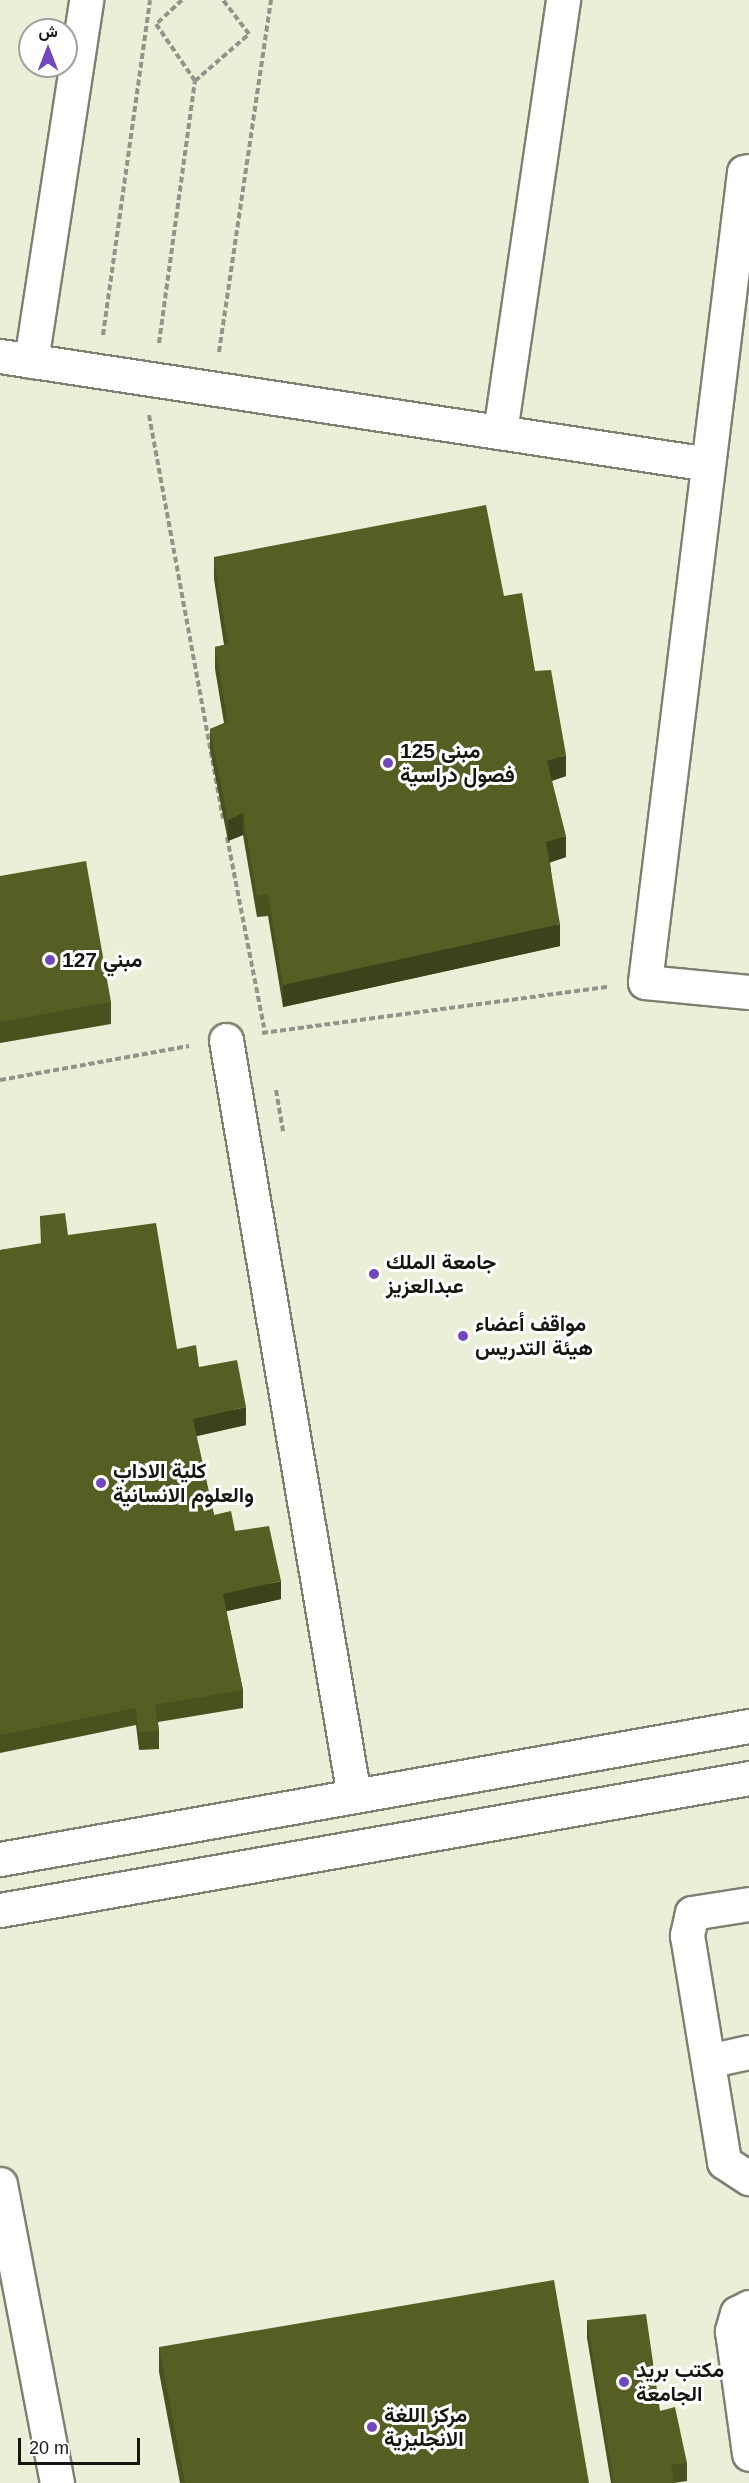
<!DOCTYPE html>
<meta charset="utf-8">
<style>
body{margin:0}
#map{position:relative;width:749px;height:2483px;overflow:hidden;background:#f6f9e9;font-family:Arial,Vazirmatn,sans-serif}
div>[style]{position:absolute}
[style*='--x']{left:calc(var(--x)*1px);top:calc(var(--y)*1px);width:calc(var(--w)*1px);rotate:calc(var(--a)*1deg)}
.built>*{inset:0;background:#eaefd7}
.path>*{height:4px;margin-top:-2px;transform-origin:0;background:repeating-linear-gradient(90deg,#929489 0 6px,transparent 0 9px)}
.roads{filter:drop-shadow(2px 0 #7e8172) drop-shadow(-2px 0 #7e8172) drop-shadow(0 2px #7e8172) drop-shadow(0 -2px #7e8172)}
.minor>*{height:33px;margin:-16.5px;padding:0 16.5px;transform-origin:16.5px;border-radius:16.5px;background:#fff}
.wall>*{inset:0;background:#4a511f}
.shaded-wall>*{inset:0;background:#3c4219}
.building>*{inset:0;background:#565e24}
.dots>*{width:16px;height:16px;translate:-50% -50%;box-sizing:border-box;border:3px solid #fff;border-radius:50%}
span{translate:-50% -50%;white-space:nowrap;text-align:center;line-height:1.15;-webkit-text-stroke:6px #fff;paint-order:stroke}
.poi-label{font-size:21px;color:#151610;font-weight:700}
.left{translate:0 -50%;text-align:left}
.north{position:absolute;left:18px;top:18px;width:60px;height:60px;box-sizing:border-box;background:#fff;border:2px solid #a1a29f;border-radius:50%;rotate:0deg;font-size:16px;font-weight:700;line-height:24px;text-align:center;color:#151610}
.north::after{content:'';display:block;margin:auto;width:21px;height:27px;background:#7246be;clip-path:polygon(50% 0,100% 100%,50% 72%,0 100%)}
.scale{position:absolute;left:18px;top:2438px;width:122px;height:27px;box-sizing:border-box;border:3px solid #151610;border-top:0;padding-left:8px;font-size:18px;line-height:21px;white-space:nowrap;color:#151610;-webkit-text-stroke:4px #fff;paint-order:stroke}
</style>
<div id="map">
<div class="built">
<i style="clip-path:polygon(evenodd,0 0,749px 0,749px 2483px,0 2483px,0 0,30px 30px,66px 30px,66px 66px,30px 66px,30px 30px)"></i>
</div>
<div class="path">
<i style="--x:182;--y:0;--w:35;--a:137"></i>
<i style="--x:156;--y:24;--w:69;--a:55.6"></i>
<i style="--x:103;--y:335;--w:338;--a:-82"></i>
<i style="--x:159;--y:343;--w:264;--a:-82.2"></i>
<i style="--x:195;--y:81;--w:72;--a:-41"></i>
<i style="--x:249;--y:34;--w:43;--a:-127.4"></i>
<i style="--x:219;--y:352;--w:356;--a:-81.6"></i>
<i style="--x:149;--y:415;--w:410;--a:79.6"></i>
<i style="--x:227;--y:837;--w:194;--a:79"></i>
<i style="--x:262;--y:1033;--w:349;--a:-7.6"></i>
<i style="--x:0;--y:1080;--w:192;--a:-10.2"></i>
<i style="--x:276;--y:1090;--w:42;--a:80.3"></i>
</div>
<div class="roads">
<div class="minor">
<i style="--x:749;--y:171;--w:5;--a:169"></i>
<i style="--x:744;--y:172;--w:816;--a:96.97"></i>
<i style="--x:645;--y:982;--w:104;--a:5.5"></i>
<i style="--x:0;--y:356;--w:716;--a:8.67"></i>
<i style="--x:31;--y:361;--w:365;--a:-81.3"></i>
<i style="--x:500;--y:432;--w:437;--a:-81.7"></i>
<i style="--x:226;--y:1040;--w:767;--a:80.39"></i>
<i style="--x:0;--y:1859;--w:761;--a:-10.07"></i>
<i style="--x:749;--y:1904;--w:58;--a:171"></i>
<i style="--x:692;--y:1913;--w:23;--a:103"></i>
<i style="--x:687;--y:1935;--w:230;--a:80.7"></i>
<i style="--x:724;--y:2162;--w:30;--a:33"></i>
<i style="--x:0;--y:1910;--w:761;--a:-9.99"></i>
<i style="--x:708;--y:2061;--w:42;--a:-12.4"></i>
<i style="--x:0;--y:2184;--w:304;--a:79.2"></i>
<i style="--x:749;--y:2307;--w:13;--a:153"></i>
<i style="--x:737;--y:2313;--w:19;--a:106"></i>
<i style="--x:732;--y:2331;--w:124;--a:82.1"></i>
</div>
</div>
<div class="wall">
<i style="clip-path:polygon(214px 557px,504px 596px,535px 671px,566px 776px,552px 781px,566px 857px,550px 862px,560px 946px,283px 1007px,268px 916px,257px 917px,243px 835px,228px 841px,210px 750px,210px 729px,224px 723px,215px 669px,215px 647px,224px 645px,214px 579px)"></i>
<i style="clip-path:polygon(0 876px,111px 1002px,111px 1024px,0 1043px)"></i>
<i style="clip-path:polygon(40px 1216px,68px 1235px,177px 1349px,199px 1367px,246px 1425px,196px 1436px,214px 1515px,235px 1531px,281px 1599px,226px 1611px,243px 1690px,243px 1708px,158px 1722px,159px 1731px,159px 1749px,139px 1750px,136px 1725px,0 1753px,0 1250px,41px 1244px)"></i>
<i style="clip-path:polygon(587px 2320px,660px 2411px,687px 2463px,687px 2481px,674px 2483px,611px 2483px,587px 2338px)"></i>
<i style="clip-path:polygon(159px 2347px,589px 2483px,180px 2483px,159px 2372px)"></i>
</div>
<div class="shaded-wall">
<i style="clip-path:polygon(566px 755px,566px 776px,547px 782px,547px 761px)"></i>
<i style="clip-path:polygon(243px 813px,243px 835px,228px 841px,228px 820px)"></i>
<i style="clip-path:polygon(566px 836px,566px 857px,546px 864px,546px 842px)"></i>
<i style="clip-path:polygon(560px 924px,560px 946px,283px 1007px,283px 985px)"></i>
<i style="clip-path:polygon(246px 1407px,246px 1425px,193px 1437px,193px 1419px)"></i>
<i style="clip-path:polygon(281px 1581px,281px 1599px,223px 1612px,223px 1594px)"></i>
</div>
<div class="building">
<i style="clip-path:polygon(486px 505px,504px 596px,522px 593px,535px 671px,551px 670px,566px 755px,547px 761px,566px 836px,546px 842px,560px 924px,283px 985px,268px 894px,257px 896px,243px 813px,228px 820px,210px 729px,228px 722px,215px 647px,228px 644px,214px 557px)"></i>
<i style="clip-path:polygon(86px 861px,111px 1002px,0 1022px,0 876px)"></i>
<i style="clip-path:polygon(65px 1213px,68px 1235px,156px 1223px,177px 1349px,196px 1345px,199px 1367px,237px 1360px,246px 1407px,193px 1419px,214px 1515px,231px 1511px,235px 1531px,269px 1526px,281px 1581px,223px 1594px,243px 1690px,155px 1705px,159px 1731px,139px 1732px,136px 1708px,0 1735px,0 1250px,42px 1243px,40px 1216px)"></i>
<i style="clip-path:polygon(554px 2280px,589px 2483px,185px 2483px,159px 2347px)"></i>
<i style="clip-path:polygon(646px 2314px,660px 2411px,675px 2407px,687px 2463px,671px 2465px,674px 2483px,614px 2483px,587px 2320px)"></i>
</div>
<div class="dots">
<i style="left:388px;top:763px;background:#7246be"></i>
<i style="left:50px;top:960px;background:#7246be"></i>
<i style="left:374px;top:1274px;background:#7246be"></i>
<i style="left:463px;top:1336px;background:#7246be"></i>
<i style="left:101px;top:1483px;background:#7246be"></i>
<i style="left:624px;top:2382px;background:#7246be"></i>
<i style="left:372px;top:2427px;background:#7246be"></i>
</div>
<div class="poi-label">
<span class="left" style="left:400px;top:763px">مبنى 125<br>فصول دراسية</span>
<span class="left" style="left:62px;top:960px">مبني 127</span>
<span class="left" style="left:386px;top:1274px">جامعة الملك<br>عبدالعزيز</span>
<span class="left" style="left:475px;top:1336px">مواقف أعضاء<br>هيئة التدريس</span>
<span class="left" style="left:113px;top:1483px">كلية الاداب<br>والعلوم الانسانية</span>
<span class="left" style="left:636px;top:2382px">مكتب بريد<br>الجامعة</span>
<span class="left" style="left:384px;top:2427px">مركز اللغة<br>الانجليزية</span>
</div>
<div class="north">ش</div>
<div class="scale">20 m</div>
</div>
